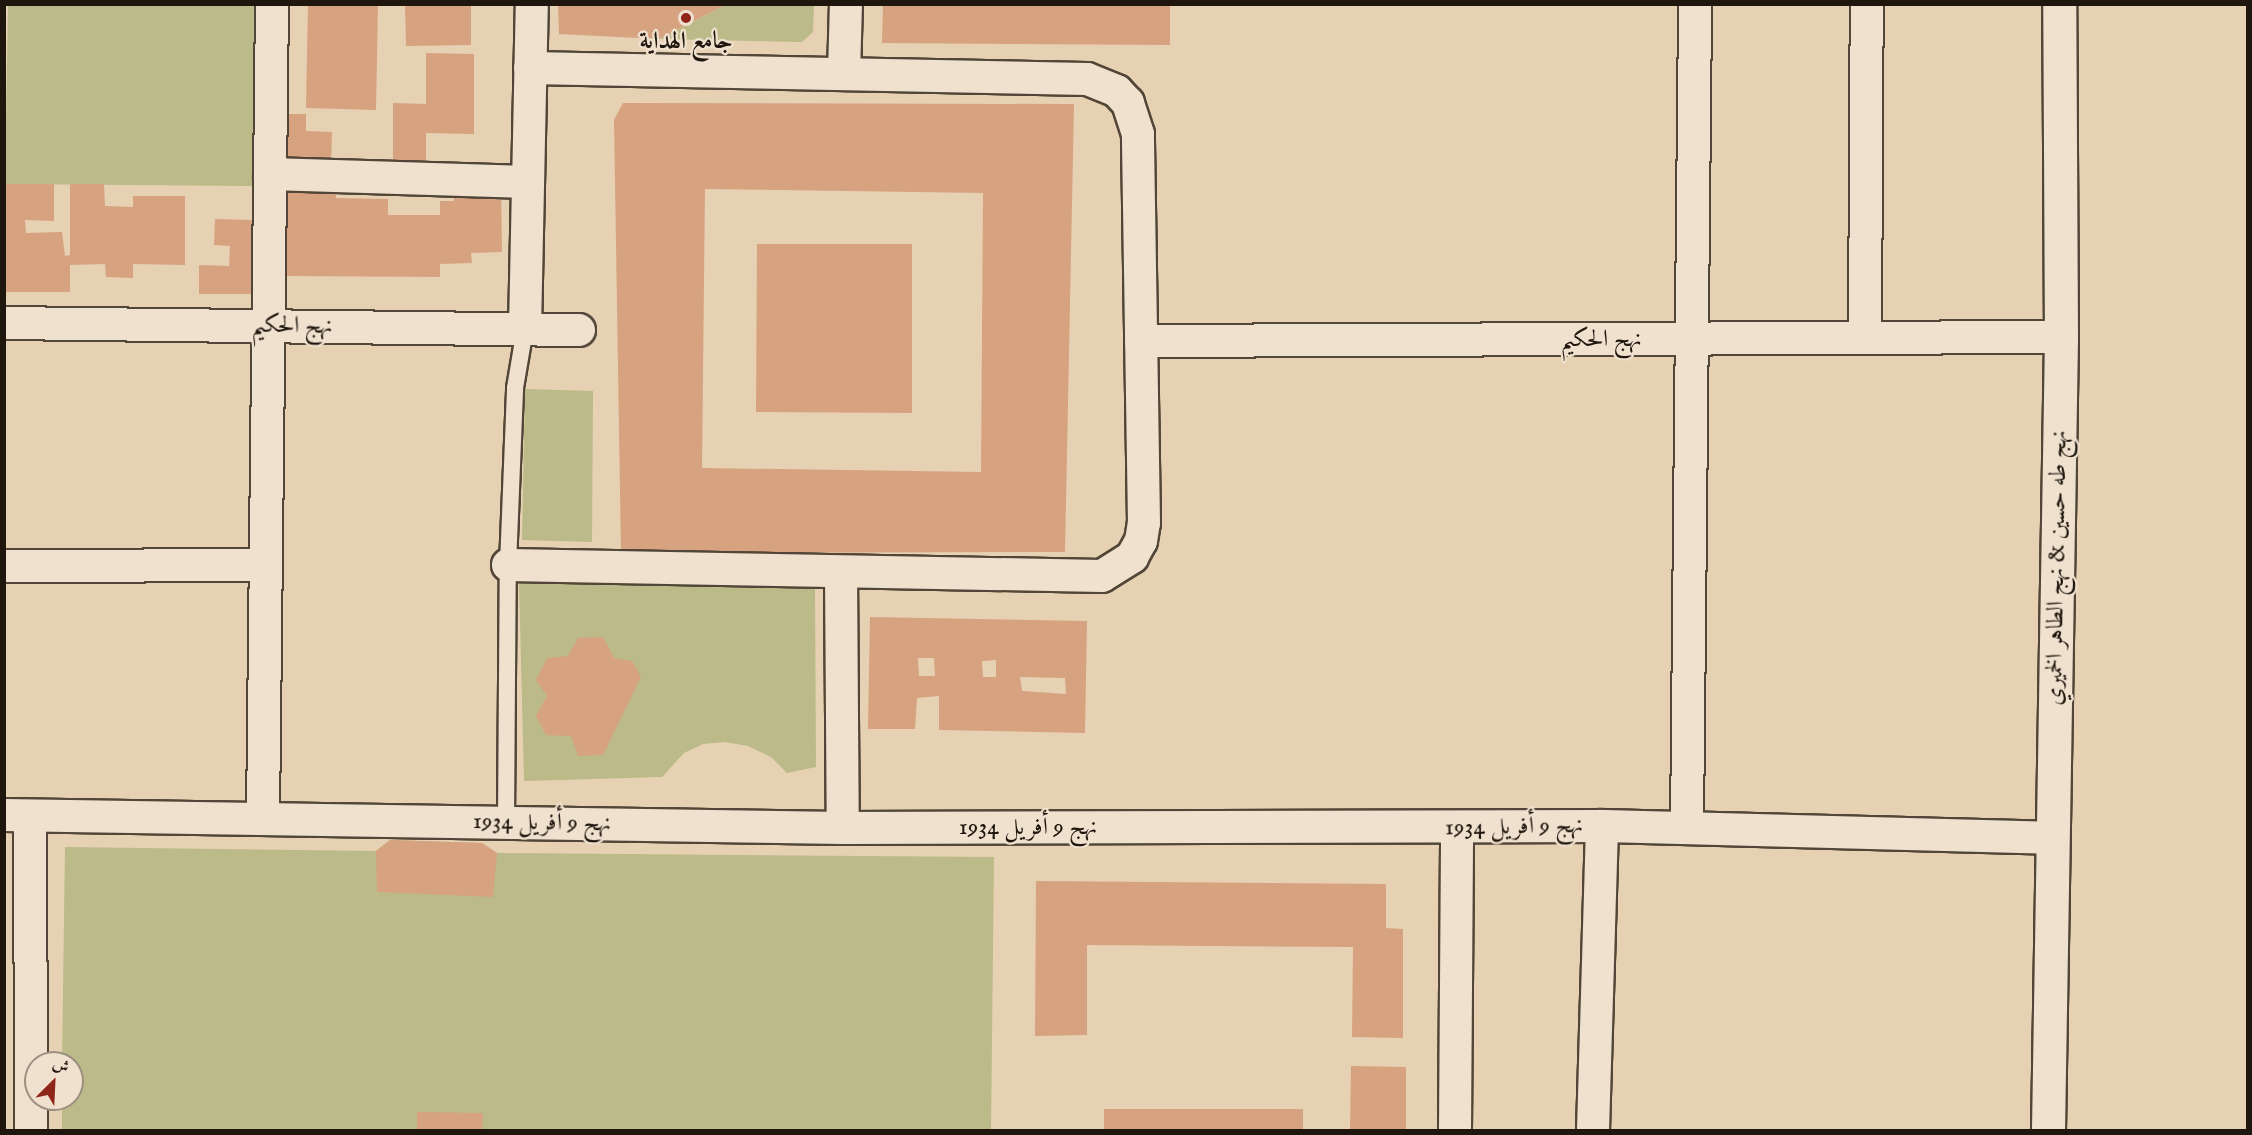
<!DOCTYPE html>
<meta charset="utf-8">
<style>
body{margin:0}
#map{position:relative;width:2252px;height:1135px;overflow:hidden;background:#e6d1b3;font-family:"IM FELL English",Amiri,serif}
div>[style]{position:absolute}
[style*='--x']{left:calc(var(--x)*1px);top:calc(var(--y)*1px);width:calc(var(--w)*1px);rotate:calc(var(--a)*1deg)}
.green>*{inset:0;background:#bbba88}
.building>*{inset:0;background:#d7a280}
.roads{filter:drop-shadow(2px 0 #514637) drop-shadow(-2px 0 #514637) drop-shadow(0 2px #514637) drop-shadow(0 -2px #514637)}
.service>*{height:16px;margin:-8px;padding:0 8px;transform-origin:8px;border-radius:8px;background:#efe1ce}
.minor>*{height:32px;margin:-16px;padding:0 16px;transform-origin:16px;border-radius:16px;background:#efe1ce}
.tertiary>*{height:33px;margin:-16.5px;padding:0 16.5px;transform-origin:16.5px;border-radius:16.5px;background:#efe1ce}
.dots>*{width:16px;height:16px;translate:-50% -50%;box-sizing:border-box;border:3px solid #efe1ce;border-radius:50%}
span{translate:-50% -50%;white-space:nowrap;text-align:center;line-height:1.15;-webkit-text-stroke:4.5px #efe1ce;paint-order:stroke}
.poi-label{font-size:24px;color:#1f170e;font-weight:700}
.street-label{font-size:24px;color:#1f170e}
.frame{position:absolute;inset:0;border:6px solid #1f170e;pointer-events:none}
.north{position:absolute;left:24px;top:1051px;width:60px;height:60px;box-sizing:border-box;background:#efe1ce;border:2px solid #9c9081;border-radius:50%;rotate:24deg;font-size:16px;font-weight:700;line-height:24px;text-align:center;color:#1f170e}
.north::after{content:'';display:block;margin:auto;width:21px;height:27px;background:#8f2418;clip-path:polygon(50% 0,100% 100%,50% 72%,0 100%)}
</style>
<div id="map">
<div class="green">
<i style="clip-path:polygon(8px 5px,259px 5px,252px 186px,5px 184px)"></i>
<i style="clip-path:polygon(725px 5px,814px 5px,813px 32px,802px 42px,659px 39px)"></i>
<i style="clip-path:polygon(525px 389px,593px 391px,592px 542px,522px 540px)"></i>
<i style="clip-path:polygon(519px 583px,815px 586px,816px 767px,787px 773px,771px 757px,748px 746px,725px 742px,703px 744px,684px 753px,662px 777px,524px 781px)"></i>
<i style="clip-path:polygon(390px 840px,482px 843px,497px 853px,994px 857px,991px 1130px,62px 1130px,62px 1099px,72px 1099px,72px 1063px,62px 1063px,65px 847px,376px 851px)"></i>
</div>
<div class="building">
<i style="clip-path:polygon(308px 4px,378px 4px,376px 110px,306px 108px)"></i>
<i style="clip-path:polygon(405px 4px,471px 4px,471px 45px,406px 46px)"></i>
<i style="clip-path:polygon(883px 4px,1170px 4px,1170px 45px,882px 43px)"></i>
<i style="clip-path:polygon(558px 5px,725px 5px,659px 39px,559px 34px)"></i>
<i style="clip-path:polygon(426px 53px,474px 54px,474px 134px,426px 133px,426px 163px,393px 163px,393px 103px,426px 104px)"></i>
<i style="clip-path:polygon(evenodd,623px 103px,1074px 104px,1065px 552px,621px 553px,614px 120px,623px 103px,705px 189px,983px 193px,981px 472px,702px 468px,705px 189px)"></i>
<i style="clip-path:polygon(287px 114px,306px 114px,306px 131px,332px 132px,331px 164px,285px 162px)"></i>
<i style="clip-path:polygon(4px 184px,54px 184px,54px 221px,25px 220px,26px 233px,62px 232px,65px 256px,70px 255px,70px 184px,104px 184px,105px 206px,133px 207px,133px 196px,185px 196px,185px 265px,133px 264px,133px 278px,106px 277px,105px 264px,70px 265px,70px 292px,4px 292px)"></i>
<i style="clip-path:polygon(501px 186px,502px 252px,471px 253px,472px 263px,440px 264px,440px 277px,284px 276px,284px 191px,336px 191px,336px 198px,388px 199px,388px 215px,440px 215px,440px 201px,454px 201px,454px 187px)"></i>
<i style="clip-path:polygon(215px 219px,252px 220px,252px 294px,199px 294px,199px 265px,229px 266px,230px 246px,214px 245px)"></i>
<i style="clip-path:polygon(757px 244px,912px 244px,912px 413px,756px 412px)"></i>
<i style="clip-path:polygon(evenodd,870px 617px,1087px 621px,1085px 733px,939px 730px,939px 696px,917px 698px,915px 729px,868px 729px,870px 617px,918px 658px,934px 658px,935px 676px,919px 676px,918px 658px,870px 617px,996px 660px,996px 677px,983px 677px,982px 661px,996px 660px,870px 617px,1020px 677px,1065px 678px,1066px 694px,1022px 691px,1020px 677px)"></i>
<i style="clip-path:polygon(603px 637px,614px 658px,632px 661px,641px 677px,603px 755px,578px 756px,571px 736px,546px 735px,536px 716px,547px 696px,536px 680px,547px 658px,568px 656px,578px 638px)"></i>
<i style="clip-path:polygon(390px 840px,482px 843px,497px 853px,493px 897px,377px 892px,376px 851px)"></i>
<i style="clip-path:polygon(1036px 881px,1386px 884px,1386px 928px,1403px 929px,1403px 1038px,1352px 1037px,1353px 947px,1087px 945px,1087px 1035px,1035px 1036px)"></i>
<i style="clip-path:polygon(1351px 1066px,1406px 1067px,1406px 1130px,1350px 1130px)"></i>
<i style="clip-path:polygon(1104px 1109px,1303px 1109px,1303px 1130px,1104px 1130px)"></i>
<i style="clip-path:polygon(417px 1112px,483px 1113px,482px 1130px,417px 1130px)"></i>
</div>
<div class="roads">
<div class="service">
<i style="--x:506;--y:823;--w:258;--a:-89.6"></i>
<i style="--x:508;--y:565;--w:177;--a:-87.7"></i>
<i style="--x:515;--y:388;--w:60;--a:-80.4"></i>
</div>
<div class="minor">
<i style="--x:844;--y:74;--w:70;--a:-88.4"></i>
<i style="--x:270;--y:174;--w:258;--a:1.8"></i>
<i style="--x:4;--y:323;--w:575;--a:0.7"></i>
<i style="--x:525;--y:329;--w:325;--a:-88.8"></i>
<i style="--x:1865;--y:338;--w:334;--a:-89.7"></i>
<i style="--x:1141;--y:341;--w:920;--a:-0.25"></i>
<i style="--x:508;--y:565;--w:594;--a:1.06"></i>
<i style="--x:1102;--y:576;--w:36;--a:-32"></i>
<i style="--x:1132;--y:557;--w:18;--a:-61"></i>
<i style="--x:1141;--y:541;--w:18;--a:-81"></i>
<i style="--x:1144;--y:523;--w:389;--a:-90.9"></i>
<i style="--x:1138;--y:134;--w:33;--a:-108"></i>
<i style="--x:1128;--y:103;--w:16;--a:-133"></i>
<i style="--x:1117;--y:91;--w:32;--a:-158"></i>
<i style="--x:1087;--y:79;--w:557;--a:-178.87"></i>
<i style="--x:4;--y:566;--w:262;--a:-0.2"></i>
<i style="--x:841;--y:573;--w:255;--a:89.6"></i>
<i style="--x:4;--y:815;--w:839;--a:0.89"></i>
<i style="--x:843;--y:828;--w:759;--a:-0.15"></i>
<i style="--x:1602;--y:826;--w:450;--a:1.5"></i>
<i style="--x:30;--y:816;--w:314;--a:89.8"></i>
<i style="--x:263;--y:818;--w:814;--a:-89.37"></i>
<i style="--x:1687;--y:828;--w:824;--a:-89.44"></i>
<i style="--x:1455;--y:1130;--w:302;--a:-89.6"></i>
<i style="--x:1593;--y:1130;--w:304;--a:-88.3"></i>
</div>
<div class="tertiary">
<i style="--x:2048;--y:1130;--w:793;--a:-89.06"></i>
<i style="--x:2061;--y:337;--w:333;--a:-90.3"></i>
</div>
</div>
<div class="dots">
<i style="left:686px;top:18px;background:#8f2418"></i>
</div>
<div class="poi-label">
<span style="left:686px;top:42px">جامع الهداية</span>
</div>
<div class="street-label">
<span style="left:292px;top:326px;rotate:1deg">نهج الحكيم</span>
<span style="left:1601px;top:340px">نهج الحكيم</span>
<span style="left:2057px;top:568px;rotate:-89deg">نهج طه حسين &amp; نهج الطاهر الخميري</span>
<span style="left:542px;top:823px;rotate:1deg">نهج 9 أفريل 1934</span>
<span style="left:1514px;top:827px;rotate:-1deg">نهج 9 أفريل 1934</span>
<span style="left:1028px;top:828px">نهج 9 أفريل 1934</span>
</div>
<div class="frame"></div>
<div class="north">ش</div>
</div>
